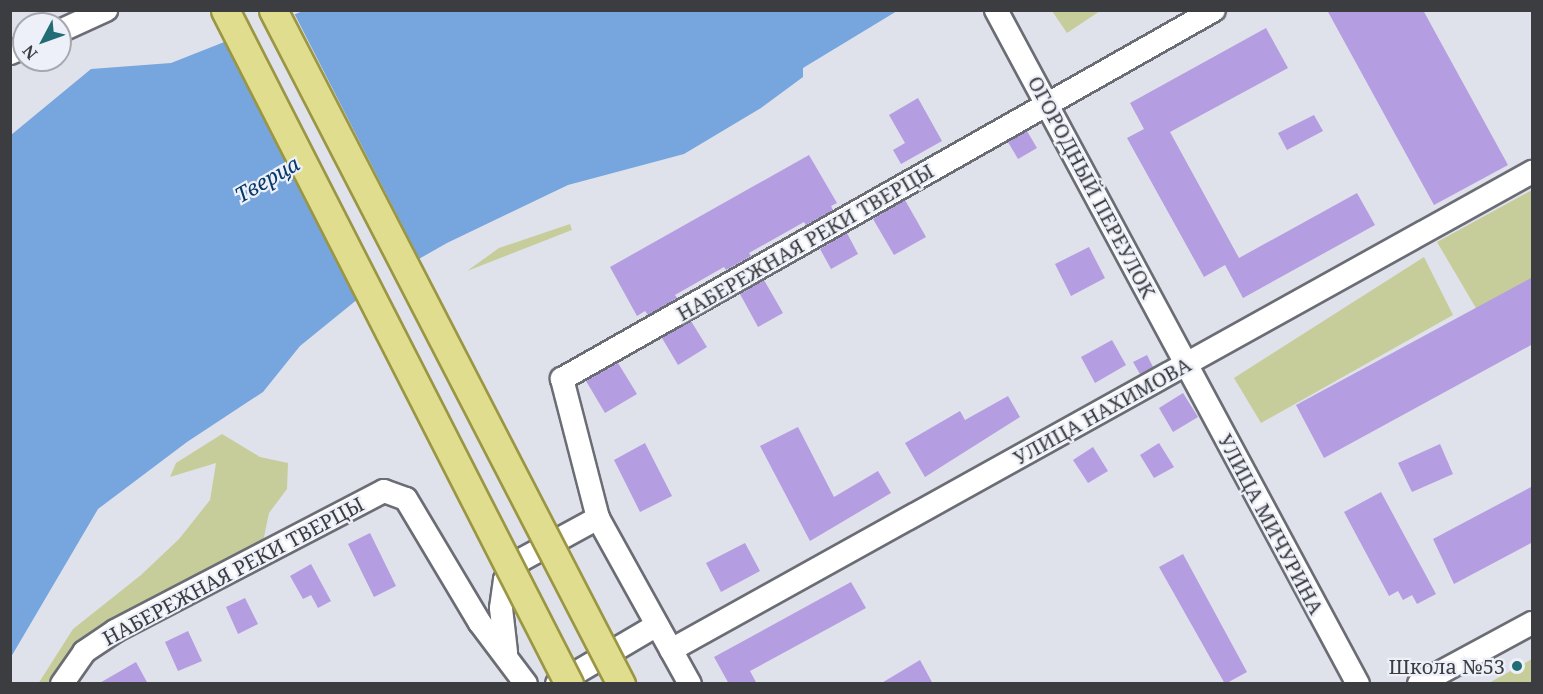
<!DOCTYPE html>
<meta charset="utf-8">
<style>
body{margin:0}
#map{position:relative;width:1543px;height:694px;overflow:hidden;background:#e0e2eb;font-family:"Noto Serif",serif}
div>[style]{position:absolute}
[style*='--x']{left:calc(var(--x)*1px);top:calc(var(--y)*1px);width:calc(var(--w)*1px);rotate:calc(var(--a)*1deg)}
.green>*{inset:0;background:#c6cd9b}
.water>*{inset:0;background:#76a6dd}
.pier>*{inset:0;background:#e0e2eb}
.building>*{inset:0;background:#b49de0}
.roads{filter:drop-shadow(2px 0 #6b6d75) drop-shadow(-2px 0 #6b6d75) drop-shadow(0 2px #6b6d75) drop-shadow(0 -2px #6b6d75)}
.minor>*{height:22px;margin:-11px;padding:0 11px;transform-origin:11px;border-radius:11px;background:#fff}
.bridges{filter:drop-shadow(2px 0 #9a9643) drop-shadow(-2px 0 #9a9643) drop-shadow(0 2px #9a9643) drop-shadow(0 -2px #9a9643)}
.major-bridge>*{height:27px;margin:-13.5px;padding:0 13.5px;transform-origin:13.5px;border-radius:13.5px;background:#e0dd8f}
.dots>*{width:16px;height:16px;translate:-50% -50%;box-sizing:border-box;border:3px solid #edf0f8;border-radius:50%}
span{translate:-50% -50%;white-space:nowrap;text-align:center;line-height:1.15;-webkit-text-stroke:4.5px #edf0f8;paint-order:stroke}
.street-label{font-size:20px;color:#3c3d40}
.poi-label{font-size:20px;color:#3c3d40}
.right{translate:-100% -50%;text-align:right}
.water-label{font-size:21px;color:#03396b;font-style:italic}
.frame{position:absolute;inset:0;border:12px solid #3c3d40;pointer-events:none}
.north{position:absolute;left:12px;top:12px;width:60px;height:60px;box-sizing:border-box;background:#edf0f8;border:2px solid #a6a8ae;border-radius:50%;rotate:229deg;font-size:16px;font-weight:700;line-height:24px;text-align:center;color:#3c3d40}
.north::after{content:'';display:block;margin:auto;width:21px;height:27px;background:#226c75;clip-path:polygon(50% 0,100% 100%,50% 72%,0 100%)}
</style>
<div id="map">
<div class="green">
<i style="clip-path:polygon(1052px 11px,1100px 11px,1067px 33px)"></i>
<i style="clip-path:polygon(1532px 190px,1532px 283px,1480px 315px,1437px 242px)"></i>
<i style="clip-path:polygon(570px 224px,572px 230px,467px 271px,499px 248px)"></i>
<i style="clip-path:polygon(1424px 257px,1453px 315px,1261px 423px,1234px 378px)"></i>
<i style="clip-path:polygon(222px 434px,260px 457px,288px 463px,287px 489px,269px 513px,262px 547px,51px 683px,38px 684px,73px 629px,141px 575px,179px 539px,210px 500px,216px 463px,170px 477px,176px 463px)"></i>
<i style="clip-path:polygon(1532px 659px,1532px 683px,1489px 683px)"></i>
</div>
<div class="water">
<i style="clip-path:polygon(303px 11px,897px 11px,803px 68px,803px 77px,761px 108px,684px 154px,568px 185px,447px 243px,380px 281px,300px 346px,263px 392px,187px 442px,98px 509px,11px 657px,11px 135px,91px 69px,171px 63px)"></i>
</div>
<div class="pier">
<i style="clip-path:polygon(293px 11px,421px 262px,382px 284px,358px 304px,225px 38px)"></i>
</div>
<div class="building">
<i style="clip-path:polygon(1327px 10px,1423px 10px,1508px 165px,1434px 205px)"></i>
<i style="clip-path:polygon(1266px 28px,1288px 68px,1170px 132px,1239px 258px,1357px 193px,1375px 225px,1243px 298px,1225px 265px,1204px 277px,1127px 138px,1144px 129px,1130px 103px)"></i>
<i style="clip-path:polygon(918px 98px,942px 141px,901px 164px,893px 150px,905px 143px,889px 115px)"></i>
<i style="clip-path:polygon(1314px 115px,1323px 131px,1287px 150px,1278px 133px)"></i>
<i style="clip-path:polygon(1027px 131px,1037px 148px,1018px 159px,1008px 142px)"></i>
<i style="clip-path:polygon(809px 155px,837px 203px,831px 206px,833px 210px,806px 225px,804px 222px,749px 253px,751px 256px,726px 270px,724px 267px,675px 295px,677px 298px,648px 315px,645px 311px,637px 316px,610px 267px)"></i>
<i style="clip-path:polygon(905px 200px,926px 237px,894px 255px,873px 219px)"></i>
<i style="clip-path:polygon(847px 233px,858px 254px,831px 269px,820px 249px)"></i>
<i style="clip-path:polygon(1089px 247px,1105px 278px,1071px 296px,1055px 264px)"></i>
<i style="clip-path:polygon(1533px 277px,1533px 344px,1324px 458px,1296px 405px)"></i>
<i style="clip-path:polygon(764px 280px,783px 313px,758px 327px,740px 294px)"></i>
<i style="clip-path:polygon(691px 321px,707px 347px,678px 365px,662px 338px)"></i>
<i style="clip-path:polygon(1112px 340px,1126px 365px,1095px 383px,1081px 357px)"></i>
<i style="clip-path:polygon(1147px 355px,1153px 367px,1140px 374px,1133px 362px)"></i>
<i style="clip-path:polygon(618px 363px,637px 394px,605px 413px,586px 381px)"></i>
<i style="clip-path:polygon(1183px 393px,1198px 417px,1173px 432px,1159px 408px)"></i>
<i style="clip-path:polygon(1008px 396px,1020px 417px,925px 477px,905px 443px,960px 411px,965px 420px)"></i>
<i style="clip-path:polygon(798px 427px,834px 497px,878px 471px,891px 493px,810px 541px,760px 446px)"></i>
<i style="clip-path:polygon(645px 443px,672px 496px,640px 512px,614px 460px)"></i>
<i style="clip-path:polygon(1159px 443px,1174px 467px,1154px 478px,1140px 455px)"></i>
<i style="clip-path:polygon(1440px 444px,1453px 474px,1412px 492px,1398px 463px)"></i>
<i style="clip-path:polygon(1093px 447px,1108px 471px,1088px 483px,1073px 460px)"></i>
<i style="clip-path:polygon(1533px 486px,1533px 542px,1454px 584px,1433px 539px)"></i>
<i style="clip-path:polygon(1381px 492px,1436px 594px,1417px 604px,1412px 595px,1403px 600px,1398px 591px,1389px 596px,1344px 512px)"></i>
<i style="clip-path:polygon(370px 533px,396px 586px,374px 597px,348px 544px)"></i>
<i style="clip-path:polygon(745px 543px,760px 571px,721px 592px,706px 563px)"></i>
<i style="clip-path:polygon(1183px 554px,1247px 672px,1225px 684px,1159px 567px)"></i>
<i style="clip-path:polygon(311px 564px,331px 601px,318px 608px,311px 595px,303px 599px,290px 576px)"></i>
<i style="clip-path:polygon(851px 582px,866px 608px,750px 671px,757px 684px,729px 684px,714px 657px)"></i>
<i style="clip-path:polygon(245px 598px,258px 624px,238px 634px,226px 607px)"></i>
<i style="clip-path:polygon(188px 631px,202px 661px,178px 671px,165px 642px)"></i>
<i style="clip-path:polygon(920px 660px,933px 684px,880px 684px)"></i>
<i style="clip-path:polygon(136px 662px,148px 684px,98px 684px)"></i>
</div>
<div class="roads">
<div class="minor">
<i style="--x:996;--y:10;--w:765;--a:61.76"></i>
<i style="--x:60;--y:31;--w:51;--a:-24.5"></i>
<i style="--x:10;--y:53;--w:15;--a:-23"></i>
<i style="--x:671;--y:650;--w:985;--a:-29.04"></i>
<i style="--x:506;--y:652;--w:44;--a:-96.5"></i>
<i style="--x:501;--y:608;--w:28;--a:-82"></i>
<i style="--x:505;--y:580;--w:26;--a:-51"></i>
<i style="--x:521;--y:560;--w:88;--a:-28.6"></i>
<i style="--x:62;--y:684;--w:39;--a:-55"></i>
<i style="--x:84;--y:652;--w:37;--a:-34"></i>
<i style="--x:115;--y:631;--w:303;--a:-27.5"></i>
<i style="--x:384;--y:491;--w:23;--a:20"></i>
<i style="--x:406;--y:499;--w:144;--a:59.2"></i>
<i style="--x:480;--y:623;--w:76;--a:53"></i>
<i style="--x:557;--y:684;--w:116;--a:-30.5"></i>
<i style="--x:690;--y:684;--w:190;--a:-119"></i>
<i style="--x:598;--y:518;--w:144;--a:-104.5"></i>
<i style="--x:562;--y:379;--w:749;--a:-29.51"></i>
<i style="--x:1419;--y:684;--w:128;--a:-28.4"></i>
</div>
</div>
<div class="bridges">
<div class="major-bridge">
<i style="--x:225;--y:10;--w:757;--a:62.96"></i>
<i style="--x:273;--y:10;--w:759;--a:62.69"></i>
</div>
</div>
<div class="dots">
<i style="left:1517px;top:666px;background:#226c75"></i>
</div>
<div class="street-label">
<span style="left:1092px;top:187px;rotate:62deg">ОГОРОДНЫЙ ПЕРЕУЛОК</span>
<span style="left:805px;top:242px;rotate:-30deg">НАБЕРЕЖНАЯ РЕКИ ТВЕРЦЫ</span>
<span style="left:1102px;top:411px;rotate:-29deg">УЛИЦА НАХИМОВА</span>
<span style="left:1271px;top:524px;rotate:62deg">УЛИЦА МИЧУРИНА</span>
<span style="left:233px;top:571px;rotate:-28deg">НАБЕРЕЖНАЯ РЕКИ ТВЕРЦЫ</span>
</div>
<div class="poi-label">
<span class="right" style="left:1505px;top:666px">Школа №53</span>
</div>
<div class="water-label">
<span style="left:267px;top:179px;rotate:-30deg">Тверца</span>
</div>
<div class="frame"></div>
<div class="north">N</div>
</div>
